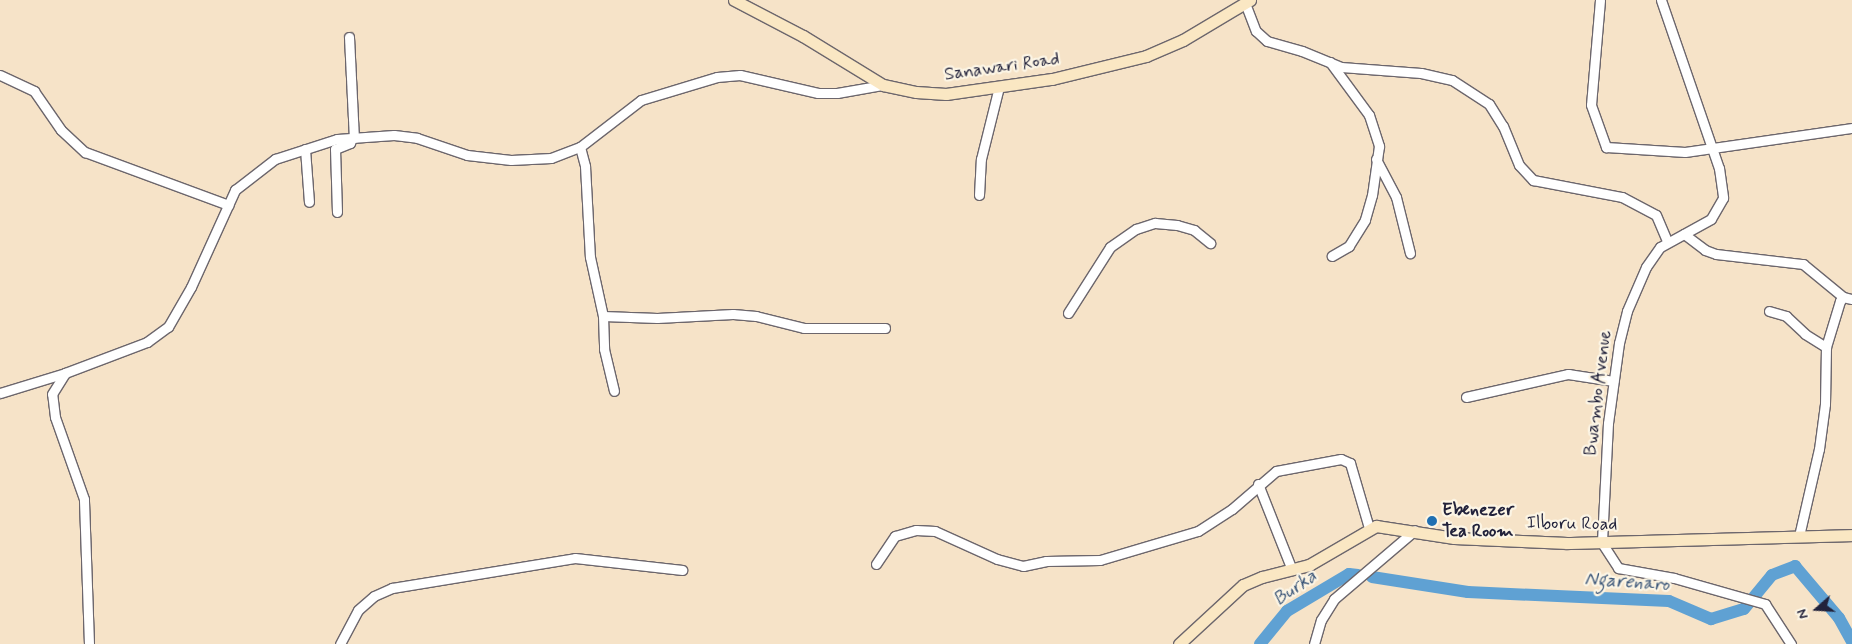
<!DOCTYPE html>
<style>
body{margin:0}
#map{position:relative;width:1852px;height:644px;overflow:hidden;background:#f6e3c8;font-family:Mynerve,sans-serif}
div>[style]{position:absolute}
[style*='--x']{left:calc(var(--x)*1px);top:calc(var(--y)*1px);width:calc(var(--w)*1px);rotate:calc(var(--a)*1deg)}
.river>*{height:12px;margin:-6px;padding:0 6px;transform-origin:6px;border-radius:6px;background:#5fa1d3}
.roads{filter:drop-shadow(1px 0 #6c666c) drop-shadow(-1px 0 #6c666c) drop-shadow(0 1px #6c666c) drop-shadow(0 -1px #6c666c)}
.street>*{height:9px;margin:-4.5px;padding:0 4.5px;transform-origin:4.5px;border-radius:4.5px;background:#fff}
.secondary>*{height:11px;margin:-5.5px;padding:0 5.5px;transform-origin:5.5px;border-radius:5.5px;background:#fae7c3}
.dots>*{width:14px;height:14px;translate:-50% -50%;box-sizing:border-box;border:2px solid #fcf5e5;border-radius:50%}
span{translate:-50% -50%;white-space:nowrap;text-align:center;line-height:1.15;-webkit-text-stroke:4.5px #fcf5e5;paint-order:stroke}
.street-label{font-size:18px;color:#22223b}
.poi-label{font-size:18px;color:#22223b;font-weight:700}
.left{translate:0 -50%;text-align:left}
.water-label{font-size:19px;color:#3a5578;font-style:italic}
.north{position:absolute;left:1792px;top:584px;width:50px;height:50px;-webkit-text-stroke:4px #fcf5e5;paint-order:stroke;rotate:251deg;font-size:14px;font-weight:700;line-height:20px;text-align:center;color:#22223b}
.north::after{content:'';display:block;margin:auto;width:18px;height:22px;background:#22223b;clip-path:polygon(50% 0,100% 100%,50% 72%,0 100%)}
</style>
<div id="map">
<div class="river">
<i style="--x:1372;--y:577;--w:97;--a:8.9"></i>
<i style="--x:1468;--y:592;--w:201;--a:2.6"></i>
<i style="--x:1669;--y:601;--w:46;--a:23.2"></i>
<i style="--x:1711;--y:619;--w:34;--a:-17"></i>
<i style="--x:1744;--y:609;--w:44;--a:-50.5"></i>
<i style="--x:1772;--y:575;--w:25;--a:-21"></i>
<i style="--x:1795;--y:566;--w:68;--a:49.8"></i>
<i style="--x:1839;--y:618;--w:26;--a:61"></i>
<i style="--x:1260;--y:644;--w:43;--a:-50.7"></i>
<i style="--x:1287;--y:611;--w:72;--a:-30.8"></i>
<i style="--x:1349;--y:574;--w:9;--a:6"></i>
</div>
<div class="roads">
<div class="street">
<i style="--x:1600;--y:0;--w:105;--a:94.9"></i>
<i style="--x:1591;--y:105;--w:45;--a:70.3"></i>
<i style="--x:1606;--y:147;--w:79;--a:3.6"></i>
<i style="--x:1685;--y:152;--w:169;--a:-8.2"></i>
<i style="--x:1661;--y:0;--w:178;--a:71"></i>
<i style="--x:1719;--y:168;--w:30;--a:82"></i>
<i style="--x:1723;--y:198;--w:24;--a:120"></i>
<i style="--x:1711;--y:219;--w:58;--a:151.2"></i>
<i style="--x:1660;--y:247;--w:24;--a:125"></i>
<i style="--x:1646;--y:267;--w:48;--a:113.4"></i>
<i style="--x:1627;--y:311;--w:33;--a:104"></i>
<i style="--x:1619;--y:343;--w:81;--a:97.8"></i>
<i style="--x:1608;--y:423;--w:120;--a:92.9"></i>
<i style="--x:1602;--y:543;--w:30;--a:57"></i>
<i style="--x:1618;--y:568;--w:57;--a:10.1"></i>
<i style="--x:1674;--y:578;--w:95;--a:15.9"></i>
<i style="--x:1765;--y:604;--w:48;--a:57"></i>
<i style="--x:1245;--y:3;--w:30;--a:69"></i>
<i style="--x:1256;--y:31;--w:15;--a:42"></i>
<i style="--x:1267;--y:41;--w:36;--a:16"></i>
<i style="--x:1302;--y:51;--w:42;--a:22.3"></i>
<i style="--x:1341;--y:67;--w:80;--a:4.3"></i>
<i style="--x:1421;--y:73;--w:32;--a:13"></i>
<i style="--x:1452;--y:80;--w:44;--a:33"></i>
<i style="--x:1489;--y:104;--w:26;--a:58"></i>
<i style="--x:1503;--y:126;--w:42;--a:67.7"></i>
<i style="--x:1519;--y:165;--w:21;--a:47"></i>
<i style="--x:1533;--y:180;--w:91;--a:10.8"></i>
<i style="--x:1622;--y:197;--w:38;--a:28"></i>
<i style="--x:1656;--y:215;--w:28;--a:67"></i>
<i style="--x:349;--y:37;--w:101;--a:87.2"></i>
<i style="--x:1330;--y:62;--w:66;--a:53.7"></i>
<i style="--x:1369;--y:115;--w:33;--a:72"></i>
<i style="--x:1379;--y:146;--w:49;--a:98.1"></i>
<i style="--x:1372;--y:195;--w:26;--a:106"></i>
<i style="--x:1365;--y:220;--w:31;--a:122"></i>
<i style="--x:1349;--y:246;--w:20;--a:150"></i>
<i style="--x:0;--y:75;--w:38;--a:25"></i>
<i style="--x:34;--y:91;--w:47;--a:55.3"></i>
<i style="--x:61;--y:130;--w:33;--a:43"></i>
<i style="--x:85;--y:152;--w:153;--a:20.3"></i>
<i style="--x:580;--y:147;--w:20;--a:75"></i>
<i style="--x:585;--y:166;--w:91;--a:86.9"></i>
<i style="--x:590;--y:257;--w:60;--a:77.6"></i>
<i style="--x:603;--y:316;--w:33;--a:88"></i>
<i style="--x:604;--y:349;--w:43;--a:76.6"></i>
<i style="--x:305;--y:149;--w:53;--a:85.7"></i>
<i style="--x:1376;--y:159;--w:43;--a:62.2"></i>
<i style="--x:1396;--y:197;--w:58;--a:76"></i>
<i style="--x:979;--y:195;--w:36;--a:-87"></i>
<i style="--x:981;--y:159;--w:74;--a:-76"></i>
<i style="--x:337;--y:212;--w:63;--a:-91.8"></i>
<i style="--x:335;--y:149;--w:16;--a:-22"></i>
<i style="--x:350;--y:143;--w:5;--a:-68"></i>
<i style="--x:1684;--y:234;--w:26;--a:37"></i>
<i style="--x:1705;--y:250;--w:12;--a:20"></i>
<i style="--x:1716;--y:254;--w:88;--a:6.6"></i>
<i style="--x:1803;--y:264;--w:52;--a:39.5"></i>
<i style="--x:1769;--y:311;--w:18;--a:16"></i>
<i style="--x:1786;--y:316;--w:26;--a:43"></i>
<i style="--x:1805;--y:334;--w:25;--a:32"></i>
<i style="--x:1068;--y:313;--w:78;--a:-57.5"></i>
<i style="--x:1110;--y:247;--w:32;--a:-35"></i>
<i style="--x:1136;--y:229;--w:20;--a:-18"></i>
<i style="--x:1155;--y:223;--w:22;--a:5"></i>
<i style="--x:1177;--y:225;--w:18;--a:16"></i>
<i style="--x:1194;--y:230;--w:21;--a:39"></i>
<i style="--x:603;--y:316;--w:54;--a:2.1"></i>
<i style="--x:657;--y:318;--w:76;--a:-3"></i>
<i style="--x:733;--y:314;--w:23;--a:5"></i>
<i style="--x:756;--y:316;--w:49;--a:14"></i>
<i style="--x:804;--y:328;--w:81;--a:0"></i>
<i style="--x:0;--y:393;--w:68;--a:-17.1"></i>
<i style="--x:1466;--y:397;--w:105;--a:-12.7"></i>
<i style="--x:1568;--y:374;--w:46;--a:8.8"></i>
<i style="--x:1258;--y:484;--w:92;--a:68.4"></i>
<i style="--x:1799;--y:536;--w:89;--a:-77.1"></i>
<i style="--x:1819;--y:449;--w:45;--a:-82.4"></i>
<i style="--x:1825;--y:404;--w:57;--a:-89"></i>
<i style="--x:1826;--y:347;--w:48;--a:-73.1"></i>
<i style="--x:1840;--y:301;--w:5;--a:-53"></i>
<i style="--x:1843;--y:297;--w:9;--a:13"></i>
<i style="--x:876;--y:564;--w:34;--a:-56"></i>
<i style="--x:895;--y:536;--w:22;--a:-16"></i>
<i style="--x:916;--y:530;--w:19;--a:3"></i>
<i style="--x:935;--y:531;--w:68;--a:24.3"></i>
<i style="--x:997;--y:559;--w:27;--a:15"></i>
<i style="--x:1023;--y:566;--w:24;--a:-12"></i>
<i style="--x:1046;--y:561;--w:54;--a:-1.1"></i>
<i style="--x:1100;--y:560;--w:102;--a:-16.5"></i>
<i style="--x:1198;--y:531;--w:40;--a:-32.9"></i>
<i style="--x:1232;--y:509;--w:58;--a:-40.8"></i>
<i style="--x:1276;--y:471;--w:66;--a:-10.5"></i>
<i style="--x:1341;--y:459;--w:10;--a:24"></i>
<i style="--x:1350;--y:463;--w:68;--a:73.7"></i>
<i style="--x:89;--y:644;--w:145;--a:-92"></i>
<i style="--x:84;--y:499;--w:87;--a:-109.5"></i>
<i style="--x:55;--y:417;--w:23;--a:-97"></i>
<i style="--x:52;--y:394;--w:25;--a:-58"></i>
<i style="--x:65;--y:373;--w:88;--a:-20.7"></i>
<i style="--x:147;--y:342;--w:26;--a:-36"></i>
<i style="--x:168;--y:327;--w:46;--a:-60.1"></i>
<i style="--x:191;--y:287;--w:107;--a:-65.6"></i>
<i style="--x:235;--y:190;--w:51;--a:-37.8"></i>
<i style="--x:275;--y:159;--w:65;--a:-17.9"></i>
<i style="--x:337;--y:139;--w:57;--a:-4"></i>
<i style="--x:394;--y:135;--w:23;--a:7"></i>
<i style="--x:417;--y:138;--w:53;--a:18.8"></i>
<i style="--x:467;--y:155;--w:44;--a:6.5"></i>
<i style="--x:511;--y:160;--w:40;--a:-2.9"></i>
<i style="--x:551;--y:158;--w:31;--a:-21"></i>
<i style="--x:580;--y:147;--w:77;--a:-37.6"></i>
<i style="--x:641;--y:100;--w:79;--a:-16.8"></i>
<i style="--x:717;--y:77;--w:23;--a:-5"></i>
<i style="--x:740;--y:75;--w:80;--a:13"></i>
<i style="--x:818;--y:93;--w:19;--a:0"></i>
<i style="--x:837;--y:93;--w:47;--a:-9.9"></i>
<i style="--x:340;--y:644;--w:38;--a:-62"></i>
<i style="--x:358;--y:610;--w:21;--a:-41"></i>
<i style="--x:374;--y:596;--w:20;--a:-24"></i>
<i style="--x:392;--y:588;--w:185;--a:-9.3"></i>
<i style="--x:575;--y:558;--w:108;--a:6.4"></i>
<i style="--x:1314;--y:644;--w:25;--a:-74"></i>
<i style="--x:1321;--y:620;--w:25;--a:-58"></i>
<i style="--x:1334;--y:599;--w:106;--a:-40.4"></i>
</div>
<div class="secondary">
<i style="--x:734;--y:0;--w:78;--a:27.6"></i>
<i style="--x:803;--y:36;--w:94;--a:31.5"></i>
<i style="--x:883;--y:85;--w:34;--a:12"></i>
<i style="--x:916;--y:92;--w:30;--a:4"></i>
<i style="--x:946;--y:94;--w:107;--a:-8.1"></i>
<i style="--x:1052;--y:79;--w:97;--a:-13.7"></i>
<i style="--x:1146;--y:56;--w:40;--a:-23.4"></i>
<i style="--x:1183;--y:40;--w:78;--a:-30.8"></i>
<i style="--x:1179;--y:644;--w:87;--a:-42.7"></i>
<i style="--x:1243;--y:585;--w:21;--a:-23"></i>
<i style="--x:1262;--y:577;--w:49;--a:-14.3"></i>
<i style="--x:1309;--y:565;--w:78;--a:-30.2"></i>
<i style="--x:1376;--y:526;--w:79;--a:8.7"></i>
<i style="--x:1454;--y:538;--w:113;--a:2.5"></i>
<i style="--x:1567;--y:543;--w:285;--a:-1.6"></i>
</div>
</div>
<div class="dots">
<i style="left:1432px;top:521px;background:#1f6fb2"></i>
</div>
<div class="street-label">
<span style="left:1002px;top:67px;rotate:-8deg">Sanawari Road</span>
<span style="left:1598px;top:393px;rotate:-83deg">Bwambo Avenue</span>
<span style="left:1572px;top:524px;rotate:1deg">Ilboru Road</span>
</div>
<div class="poi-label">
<span class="left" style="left:1442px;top:521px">Ebenezer<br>Tea Room</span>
</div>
<div class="water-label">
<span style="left:1627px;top:582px;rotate:4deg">Ngarenaro</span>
<span style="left:1295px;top:588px;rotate:-35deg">Burka</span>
</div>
<div class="north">N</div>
</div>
